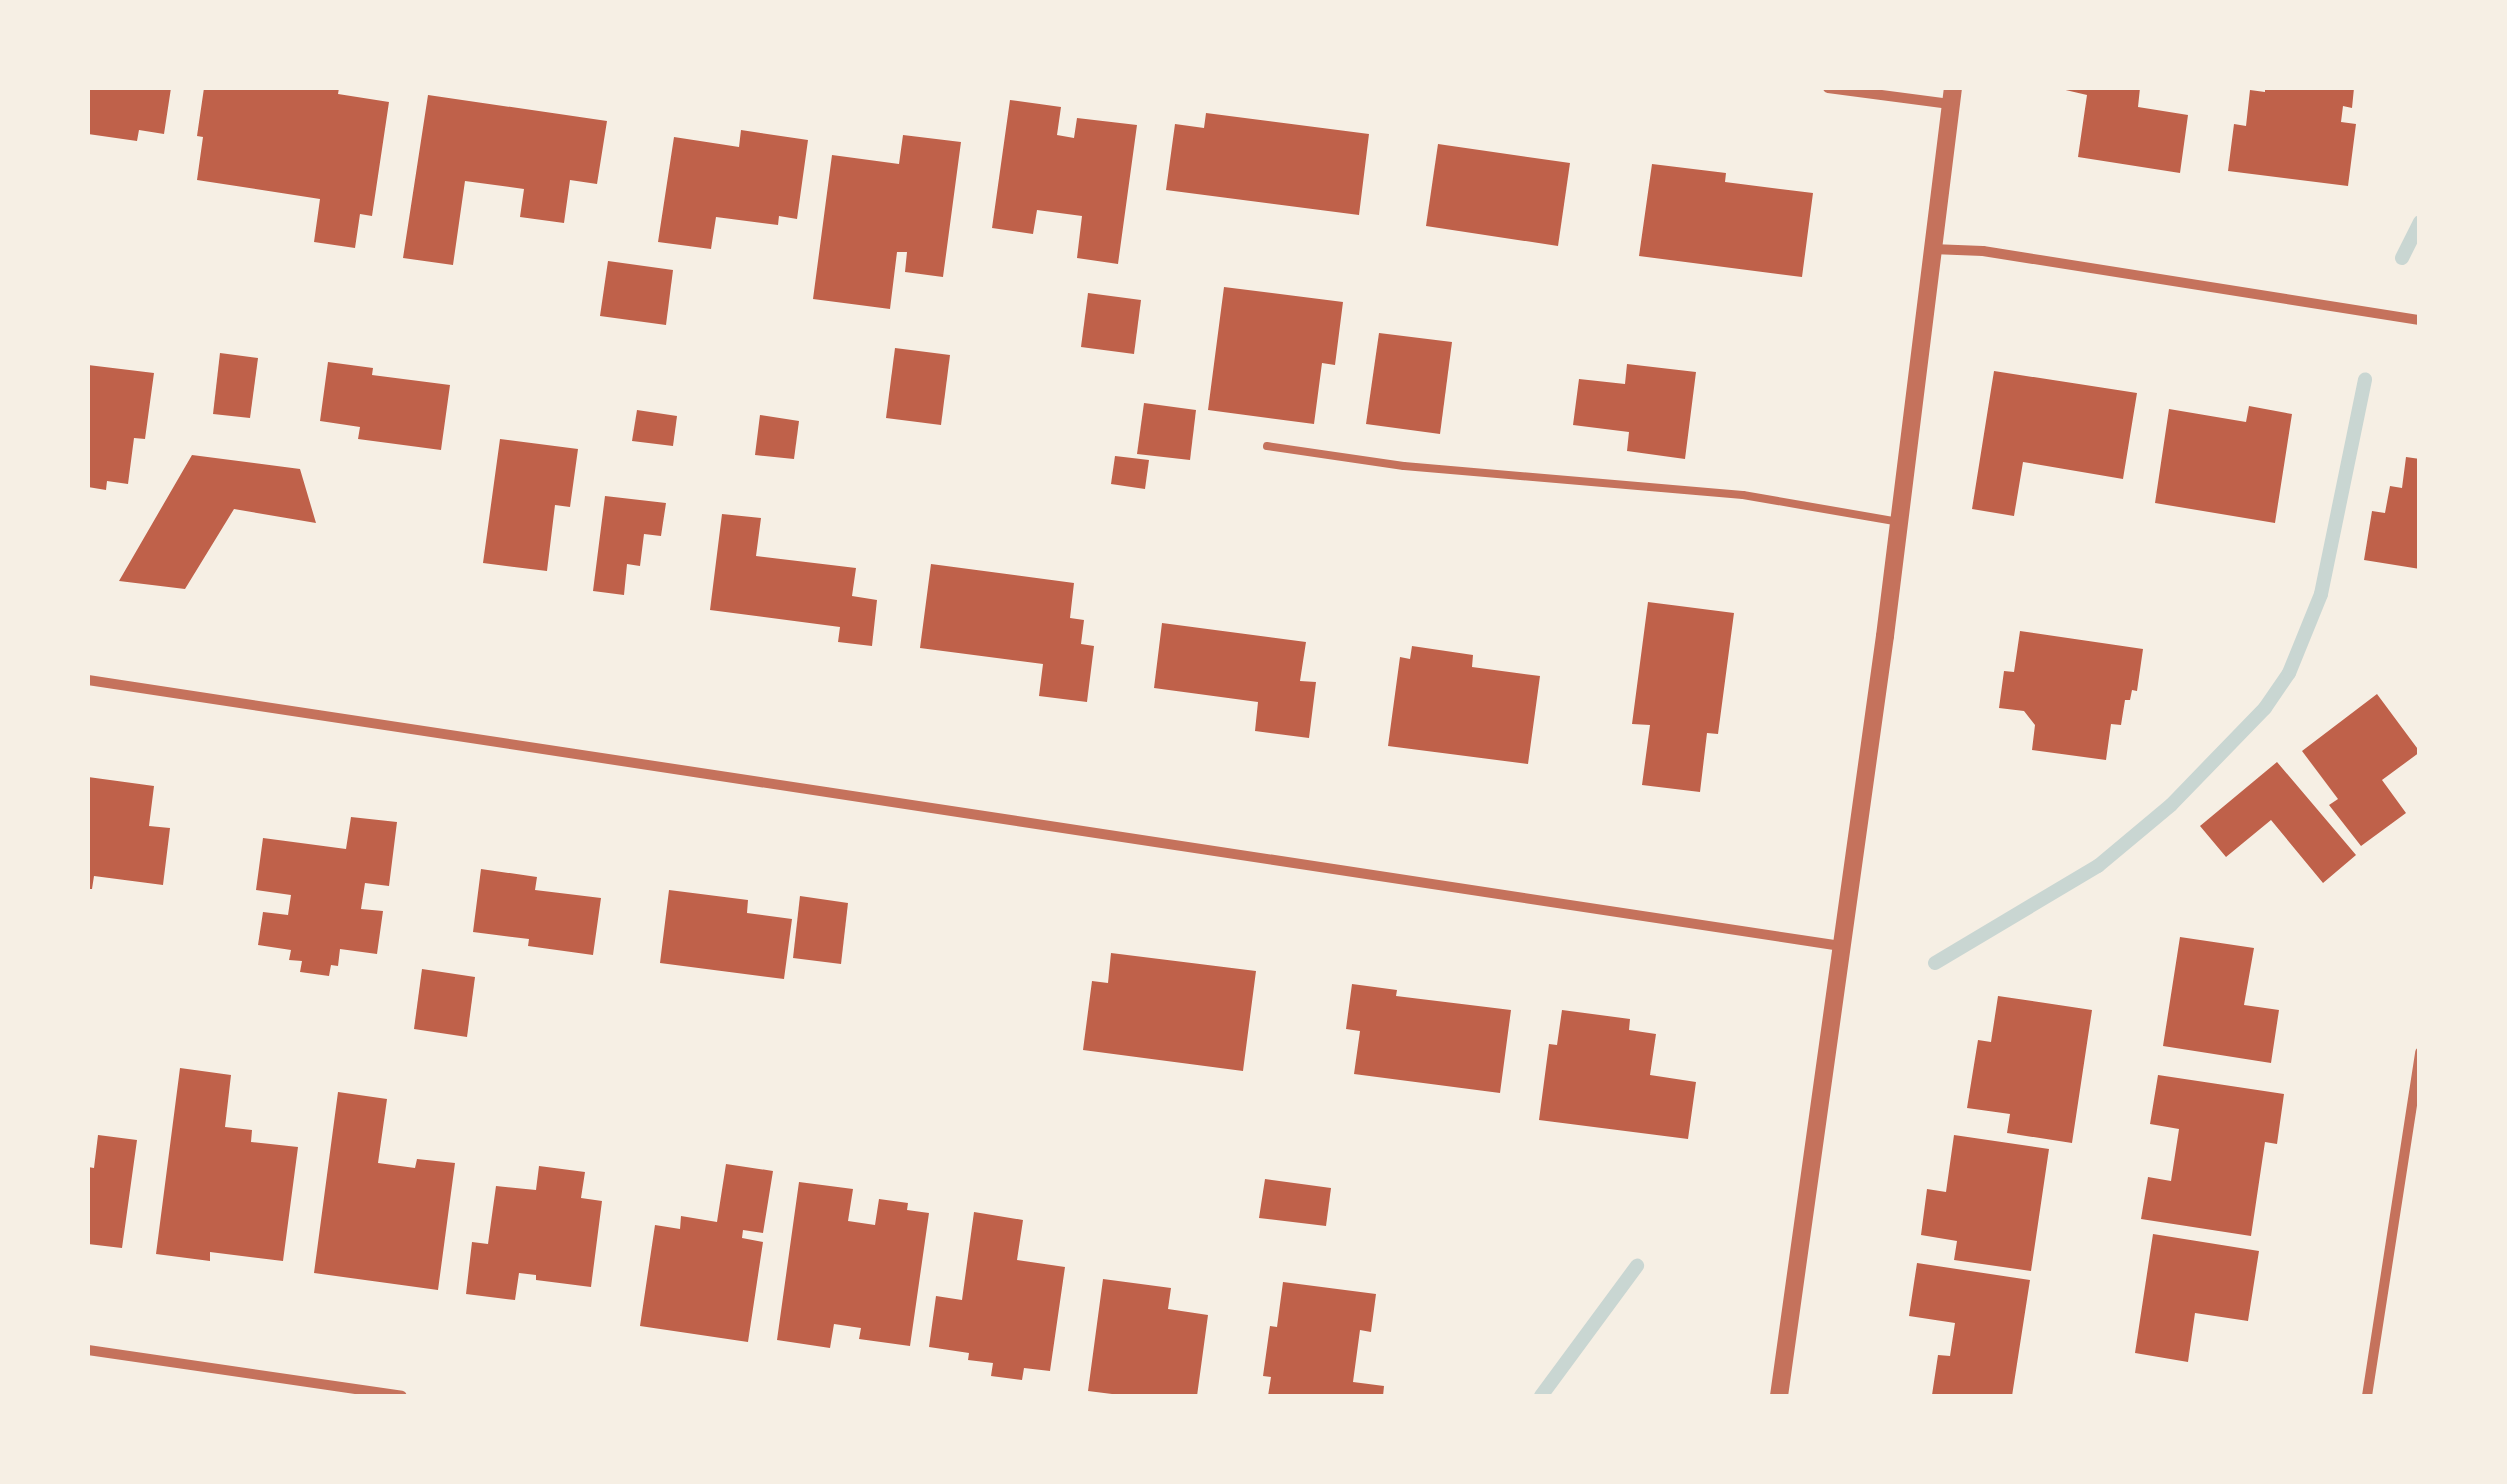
<!DOCTYPE html>
<style>
body{margin:0}
#map{position:relative;width:2507px;height:1484px;overflow:hidden;background:#f6efe4;font-family:"Work Sans",sans-serif}
div>[style]{position:absolute}
[style*='--x']{left:calc(var(--x)*1px);top:calc(var(--y)*1px);width:calc(var(--w)*1px);rotate:calc(var(--a)*1deg)}
.stream>*{height:14px;margin:-7px;padding:0 7px;transform-origin:7px;border-radius:7px;background:#c9d6d2}
.building>*{inset:0;background:#bf614a}
.service>*{height:8px;margin:-4px;padding:0 4px;transform-origin:4px;border-radius:4px;background:#c5725c}
.minor>*{height:10px;margin:-5px;padding:0 5px;transform-origin:5px;border-radius:5px;background:#c5725c}
.tertiary>*{height:18px;margin:-9px;padding:0 9px;transform-origin:9px;border-radius:9px;background:#c5725c}
span{translate:-50% -50%;white-space:nowrap;text-align:center;line-height:1.15;-webkit-text-stroke:10px #f6efe4;paint-order:stroke}
.frame{position:absolute;inset:0;border:90px solid #f6efe4;pointer-events:none}
</style>
<div id="map">
<div class="stream">
<i style="--x:2402;--y:258;--w:40;--a:-63.4"></i>
<i style="--x:1935;--y:963;--w:190;--a:-30.8"></i>
<i style="--x:2098;--y:866;--w:95;--a:-39.9"></i>
<i style="--x:2171;--y:805;--w:135;--a:-45.9"></i>
<i style="--x:2265;--y:708;--w:42;--a:-55.6"></i>
<i style="--x:2289;--y:673;--w:85;--a:-67.9"></i>
<i style="--x:2321;--y:594;--w:219;--a:-78.4"></i>
<i style="--x:1541;--y:1396;--w:162;--a:-53.6"></i>
</div>
<div class="building">
<i style="clip-path:polygon(88px 88px,171px 88px,164px 134px,139px 130px,137px 141px,88px 134px)"></i>
<i style="clip-path:polygon(204px 88px,339px 88px,338px 94px,389px 102px,372px 216px,360px 214px,355px 248px,314px 242px,320px 199px,197px 180px,203px 137px,197px 136px)"></i>
<i style="clip-path:polygon(2057px 88px,2140px 88px,2138px 107px,2188px 115px,2180px 173px,2078px 157px,2087px 95px)"></i>
<i style="clip-path:polygon(2265px 88px,2354px 88px,2352px 108px,2343px 106px,2341px 122px,2356px 124px,2348px 186px,2228px 171px,2234px 124px,2246px 126px,2250px 90px,2265px 92px)"></i>
<i style="clip-path:polygon(428px 95px,607px 121px,597px 184px,570px 180px,564px 223px,520px 217px,524px 189px,465px 181px,453px 265px,403px 258px)"></i>
<i style="clip-path:polygon(1010px 100px,1061px 107px,1057px 135px,1074px 138px,1077px 118px,1137px 125px,1118px 264px,1077px 258px,1082px 216px,1037px 210px,1033px 234px,992px 228px)"></i>
<i style="clip-path:polygon(1206px 113px,1369px 134px,1359px 215px,1166px 190px,1175px 124px,1204px 128px)"></i>
<i style="clip-path:polygon(741px 130px,808px 140px,797px 219px,779px 216px,778px 225px,716px 217px,711px 249px,658px 242px,674px 137px,739px 147px)"></i>
<i style="clip-path:polygon(903px 135px,961px 142px,943px 277px,905px 272px,907px 252px,897px 252px,890px 309px,813px 299px,832px 155px,899px 164px)"></i>
<i style="clip-path:polygon(1438px 144px,1570px 163px,1558px 246px,1426px 226px)"></i>
<i style="clip-path:polygon(1652px 164px,1726px 173px,1725px 182px,1813px 193px,1802px 277px,1639px 256px)"></i>
<i style="clip-path:polygon(608px 261px,673px 270px,666px 325px,600px 316px)"></i>
<i style="clip-path:polygon(1224px 287px,1343px 302px,1335px 365px,1322px 363px,1314px 424px,1208px 410px)"></i>
<i style="clip-path:polygon(1088px 293px,1141px 300px,1134px 354px,1081px 347px)"></i>
<i style="clip-path:polygon(1379px 333px,1452px 342px,1440px 434px,1366px 424px)"></i>
<i style="clip-path:polygon(895px 348px,950px 355px,941px 425px,886px 418px)"></i>
<i style="clip-path:polygon(220px 353px,258px 358px,250px 418px,213px 414px)"></i>
<i style="clip-path:polygon(328px 362px,373px 368px,372px 375px,450px 385px,441px 450px,358px 439px,360px 427px,320px 421px)"></i>
<i style="clip-path:polygon(1627px 364px,1696px 372px,1685px 459px,1627px 451px,1629px 432px,1573px 425px,1579px 379px,1625px 384px)"></i>
<i style="clip-path:polygon(88px 365px,154px 373px,145px 439px,134px 438px,128px 484px,107px 481px,106px 490px,88px 487px)"></i>
<i style="clip-path:polygon(1994px 371px,2137px 393px,2123px 479px,2023px 462px,2014px 516px,1972px 509px)"></i>
<i style="clip-path:polygon(1144px 403px,1196px 410px,1190px 460px,1137px 454px)"></i>
<i style="clip-path:polygon(2249px 406px,2292px 414px,2275px 523px,2155px 503px,2169px 409px,2246px 422px)"></i>
<i style="clip-path:polygon(637px 410px,677px 416px,673px 446px,632px 441px)"></i>
<i style="clip-path:polygon(760px 415px,799px 421px,794px 459px,755px 455px)"></i>
<i style="clip-path:polygon(500px 439px,578px 449px,570px 507px,555px 505px,547px 571px,483px 563px)"></i>
<i style="clip-path:polygon(192px 455px,300px 469px,316px 523px,234px 509px,185px 589px,119px 581px)"></i>
<i style="clip-path:polygon(1115px 456px,1149px 460px,1145px 489px,1111px 484px)"></i>
<i style="clip-path:polygon(2406px 457px,2420px 459px,2420px 569px,2364px 560px,2372px 511px,2385px 513px,2390px 486px,2402px 488px)"></i>
<i style="clip-path:polygon(605px 496px,666px 503px,661px 536px,644px 534px,640px 566px,627px 564px,624px 595px,593px 591px)"></i>
<i style="clip-path:polygon(722px 514px,761px 518px,756px 556px,856px 568px,852px 596px,877px 600px,872px 646px,838px 642px,840px 627px,710px 610px)"></i>
<i style="clip-path:polygon(931px 564px,1074px 583px,1070px 618px,1084px 620px,1081px 644px,1094px 646px,1087px 702px,1039px 696px,1043px 664px,920px 648px)"></i>
<i style="clip-path:polygon(1648px 602px,1734px 613px,1718px 734px,1707px 733px,1700px 792px,1642px 785px,1650px 725px,1632px 724px)"></i>
<i style="clip-path:polygon(1162px 623px,1306px 642px,1300px 681px,1316px 682px,1309px 738px,1255px 731px,1258px 702px,1154px 688px)"></i>
<i style="clip-path:polygon(2020px 631px,2143px 649px,2137px 691px,2132px 690px,2130px 700px,2125px 700px,2121px 725px,2111px 724px,2106px 760px,2032px 750px,2035px 725px,2024px 711px,1999px 708px,2004px 671px,2014px 672px)"></i>
<i style="clip-path:polygon(1412px 646px,1473px 655px,1472px 667px,1540px 676px,1528px 764px,1388px 746px,1400px 657px,1410px 659px)"></i>
<i style="clip-path:polygon(2377px 694px,2420px 752px,2382px 780px,2406px 813px,2361px 846px,2329px 805px,2338px 799px,2302px 751px)"></i>
<i style="clip-path:polygon(2277px 762px,2356px 855px,2323px 883px,2271px 820px,2226px 857px,2200px 826px)"></i>
<i style="clip-path:polygon(88px 777px,154px 786px,149px 826px,170px 828px,163px 885px,94px 876px,92px 889px,88px 889px)"></i>
<i style="clip-path:polygon(351px 817px,397px 822px,389px 886px,365px 883px,361px 909px,383px 911px,377px 954px,340px 949px,338px 966px,331px 965px,329px 976px,300px 972px,302px 961px,289px 960px,291px 950px,258px 945px,263px 912px,288px 915px,291px 895px,256px 890px,263px 838px,346px 849px)"></i>
<i style="clip-path:polygon(481px 869px,537px 877px,535px 890px,601px 898px,593px 955px,528px 946px,529px 939px,473px 932px)"></i>
<i style="clip-path:polygon(669px 890px,748px 900px,747px 913px,792px 919px,784px 979px,660px 963px)"></i>
<i style="clip-path:polygon(800px 896px,848px 903px,841px 964px,793px 958px)"></i>
<i style="clip-path:polygon(2180px 937px,2254px 948px,2244px 1005px,2279px 1010px,2271px 1063px,2163px 1046px)"></i>
<i style="clip-path:polygon(1111px 953px,1256px 971px,1243px 1071px,1083px 1050px,1092px 981px,1108px 983px)"></i>
<i style="clip-path:polygon(422px 969px,475px 977px,467px 1037px,414px 1029px)"></i>
<i style="clip-path:polygon(1352px 984px,1397px 990px,1396px 996px,1511px 1010px,1500px 1093px,1354px 1074px,1360px 1031px,1346px 1029px)"></i>
<i style="clip-path:polygon(1998px 996px,2092px 1010px,2072px 1143px,2007px 1133px,2010px 1114px,1967px 1108px,1978px 1040px,1991px 1042px)"></i>
<i style="clip-path:polygon(1562px 1010px,1630px 1019px,1629px 1030px,1656px 1034px,1650px 1075px,1696px 1082px,1688px 1139px,1539px 1120px,1549px 1044px,1557px 1045px)"></i>
<i style="clip-path:polygon(180px 1068px,231px 1075px,225px 1127px,252px 1130px,251px 1142px,298px 1147px,283px 1261px,210px 1252px,210px 1261px,156px 1254px)"></i>
<i style="clip-path:polygon(2158px 1075px,2284px 1094px,2277px 1144px,2265px 1142px,2251px 1236px,2141px 1219px,2148px 1177px,2171px 1181px,2179px 1129px,2150px 1124px)"></i>
<i style="clip-path:polygon(338px 1092px,387px 1099px,378px 1163px,415px 1168px,417px 1159px,455px 1163px,438px 1290px,314px 1273px)"></i>
<i style="clip-path:polygon(98px 1135px,137px 1140px,122px 1248px,88px 1244px,88px 1167px,94px 1168px)"></i>
<i style="clip-path:polygon(1954px 1135px,2049px 1149px,2031px 1271px,1954px 1260px,1957px 1241px,1921px 1235px,1927px 1189px,1946px 1192px)"></i>
<i style="clip-path:polygon(726px 1164px,773px 1171px,763px 1233px,743px 1230px,742px 1238px,763px 1242px,748px 1342px,640px 1326px,655px 1225px,680px 1229px,681px 1216px,717px 1222px)"></i>
<i style="clip-path:polygon(539px 1166px,585px 1172px,581px 1198px,602px 1201px,591px 1287px,536px 1280px,536px 1275px,519px 1273px,515px 1300px,466px 1294px,472px 1242px,488px 1244px,496px 1186px,536px 1190px)"></i>
<i style="clip-path:polygon(1265px 1179px,1331px 1188px,1326px 1226px,1259px 1218px)"></i>
<i style="clip-path:polygon(799px 1182px,853px 1189px,848px 1221px,875px 1225px,879px 1199px,908px 1203px,907px 1210px,929px 1213px,910px 1346px,859px 1339px,861px 1328px,834px 1324px,830px 1348px,777px 1340px)"></i>
<i style="clip-path:polygon(974px 1212px,1023px 1220px,1017px 1260px,1065px 1267px,1050px 1371px,1024px 1368px,1022px 1380px,991px 1376px,993px 1363px,968px 1360px,969px 1353px,929px 1347px,936px 1296px,962px 1300px)"></i>
<i style="clip-path:polygon(2153px 1234px,2259px 1251px,2248px 1321px,2195px 1313px,2188px 1362px,2135px 1353px)"></i>
<i style="clip-path:polygon(1917px 1263px,2030px 1280px,2012px 1396px,1932px 1395px,1938px 1355px,1950px 1356px,1955px 1323px,1909px 1316px)"></i>
<i style="clip-path:polygon(1103px 1279px,1171px 1288px,1168px 1309px,1208px 1315px,1197px 1396px,1128px 1396px,1088px 1391px)"></i>
<i style="clip-path:polygon(1283px 1282px,1376px 1294px,1371px 1332px,1360px 1330px,1353px 1382px,1384px 1386px,1383px 1396px,1268px 1396px,1271px 1377px,1263px 1376px,1270px 1326px,1277px 1327px)"></i>
</div>
<div class="service">
<i style="--x:1267;--y:446;--w:138;--a:8.3"></i>
<i style="--x:1404;--y:466;--w:340;--a:4.9"></i>
<i style="--x:1743;--y:495;--w:158;--a:9.8"></i>
</div>
<div class="minor">
<i style="--x:1828;--y:88;--w:123;--a:7.5"></i>
<i style="--x:1932;--y:249;--w:51;--a:2.2"></i>
<i style="--x:1983;--y:251;--w:442;--a:9"></i>
<i style="--x:88;--y:680;--w:1773;--a:8.63"></i>
<i style="--x:88;--y:1350;--w:317;--a:8.3"></i>
<i style="--x:2367;--y:1396;--w:348;--a:-81.2"></i>
</div>
<div class="tertiary">
<i style="--x:1779;--y:1396;--w:767;--a:-82.06"></i>
<i style="--x:1885;--y:636;--w:552;--a:-82.93"></i>
</div>
<div class="frame"></div>
</div>
